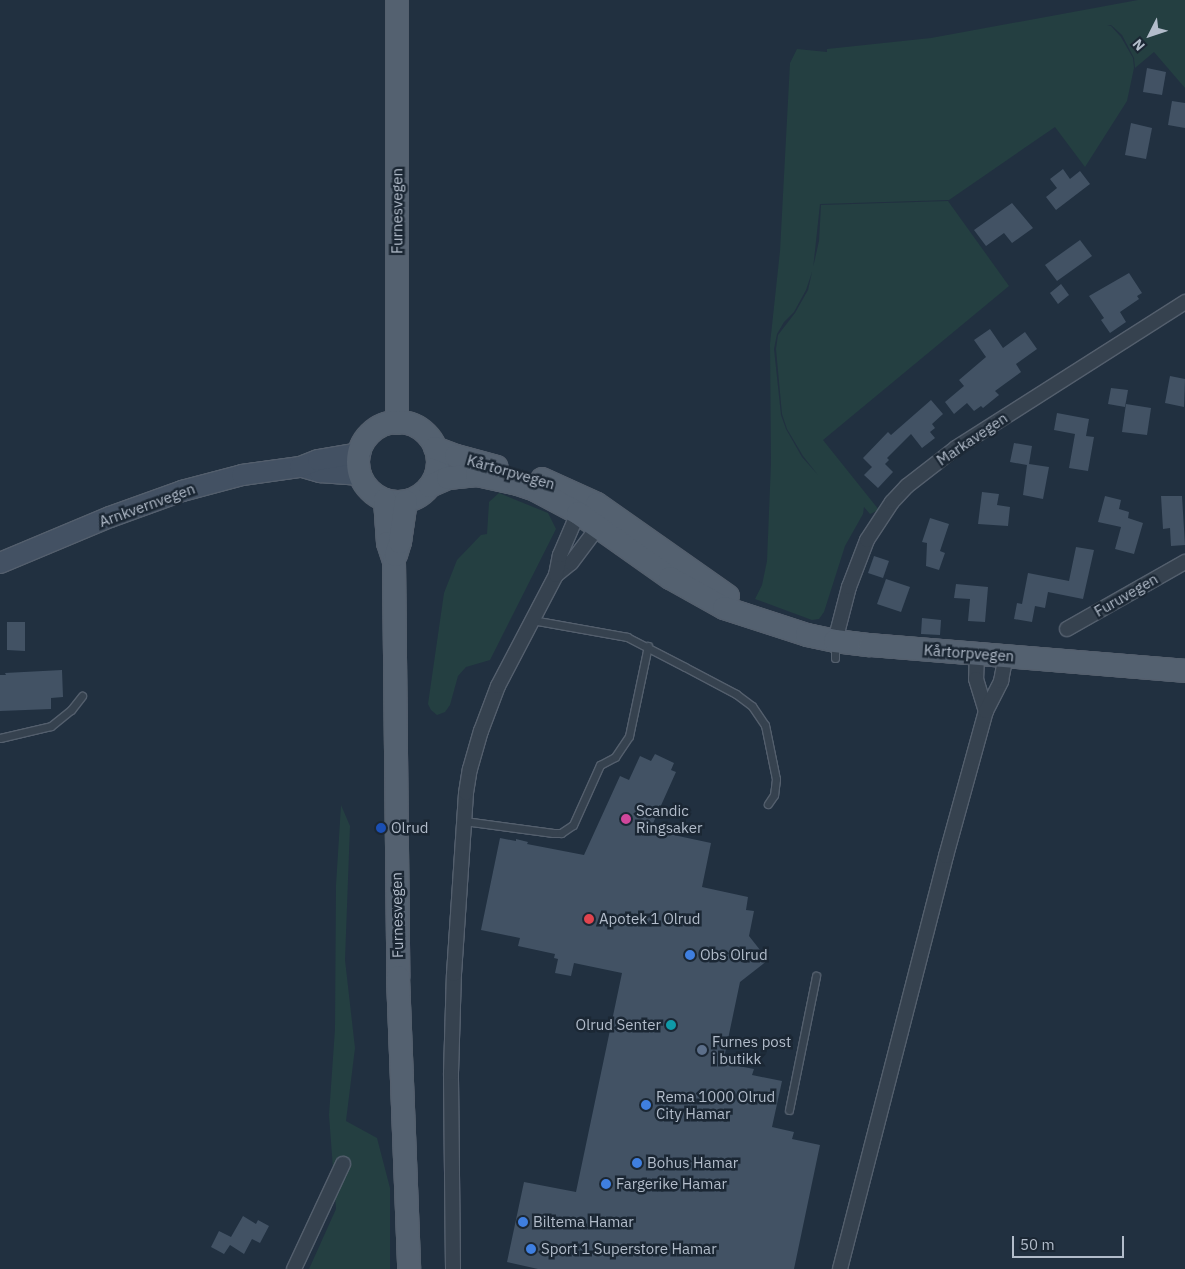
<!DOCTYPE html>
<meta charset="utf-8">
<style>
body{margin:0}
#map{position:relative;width:1185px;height:1269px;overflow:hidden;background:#213040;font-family:"IBM Plex Sans",sans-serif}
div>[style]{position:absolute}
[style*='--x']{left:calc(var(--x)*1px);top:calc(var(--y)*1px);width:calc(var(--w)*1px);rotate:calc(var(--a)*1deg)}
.green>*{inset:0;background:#243f41}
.building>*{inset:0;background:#425264}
.roads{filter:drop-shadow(1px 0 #545f6d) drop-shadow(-1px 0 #545f6d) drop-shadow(0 1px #545f6d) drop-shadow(0 -1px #545f6d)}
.service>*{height:7px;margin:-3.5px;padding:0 3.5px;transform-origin:3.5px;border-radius:3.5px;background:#36424f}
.minor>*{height:14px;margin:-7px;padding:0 7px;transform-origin:7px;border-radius:7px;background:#36424f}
.secondary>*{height:20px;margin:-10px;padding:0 10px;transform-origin:10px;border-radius:10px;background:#435163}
.primary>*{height:22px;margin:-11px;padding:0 11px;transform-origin:11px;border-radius:11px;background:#546170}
.primary>.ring{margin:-11px;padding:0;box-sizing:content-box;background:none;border:22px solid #546170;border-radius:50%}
.dots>*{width:14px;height:14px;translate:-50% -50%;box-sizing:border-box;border:2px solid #1b2734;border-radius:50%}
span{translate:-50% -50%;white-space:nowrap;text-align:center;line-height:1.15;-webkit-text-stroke:5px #1b2734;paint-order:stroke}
.street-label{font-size:15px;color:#b2bcca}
.poi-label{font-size:15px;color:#b2bcca}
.left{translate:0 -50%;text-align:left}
.right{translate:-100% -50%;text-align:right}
.north{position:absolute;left:1125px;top:10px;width:50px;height:50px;-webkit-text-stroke:4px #1b2734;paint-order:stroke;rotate:229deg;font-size:14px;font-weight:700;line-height:20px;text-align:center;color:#b2bcca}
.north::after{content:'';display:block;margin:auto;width:18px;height:22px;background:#b2bcca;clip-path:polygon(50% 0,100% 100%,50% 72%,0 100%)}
.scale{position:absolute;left:1012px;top:1236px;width:112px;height:22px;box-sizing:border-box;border:2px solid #b2bcca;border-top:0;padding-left:6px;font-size:15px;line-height:18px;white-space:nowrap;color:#b2bcca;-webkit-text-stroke:4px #1b2734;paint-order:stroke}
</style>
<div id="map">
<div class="green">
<i style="clip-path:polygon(1138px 0,1185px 0,1185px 88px,1154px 52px,1135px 68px,1134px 58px,1122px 35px,1111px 25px,1107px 26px,1111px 26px,1121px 37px,1133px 58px,1134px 68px,1127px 101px,1085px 167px,1055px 127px,949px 200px,820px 204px,813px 269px,806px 290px,794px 312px,784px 322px,777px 334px,774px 349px,781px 415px,786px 429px,802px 457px,818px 475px,803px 456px,787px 429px,782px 414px,776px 349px,778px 335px,795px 313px,808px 290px,819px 241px,821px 205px,948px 201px,1009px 286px,823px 440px,879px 510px,870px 514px,864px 507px,863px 514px,845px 546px,824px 612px,819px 619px,812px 620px,755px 599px,762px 585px,767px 561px,771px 463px,770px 344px,780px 251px,790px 63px,797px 49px,827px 52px,827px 49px,931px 38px)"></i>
<i style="clip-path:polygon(499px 493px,548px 513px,556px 529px,490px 660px,466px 667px,458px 676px,450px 705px,445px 712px,437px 715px,431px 710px,428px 704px,444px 593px,457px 560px,481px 535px,487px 534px,489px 502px)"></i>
<i style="clip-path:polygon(341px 805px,350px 826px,345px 960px,355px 1048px,346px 1121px,377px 1138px,390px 1188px,390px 1269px,309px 1269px,336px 1209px,329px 1115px,335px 1029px,336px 885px)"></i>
</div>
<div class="building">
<i style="clip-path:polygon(1147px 68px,1166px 72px,1162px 95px,1143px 92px)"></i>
<i style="clip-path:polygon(1172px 101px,1185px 103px,1185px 128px,1168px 125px)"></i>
<i style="clip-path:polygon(1131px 123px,1152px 128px,1146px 159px,1125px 155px)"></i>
<i style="clip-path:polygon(1063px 169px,1070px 179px,1080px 171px,1090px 184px,1056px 210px,1046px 197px,1057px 188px,1050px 179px)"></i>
<i style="clip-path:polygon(1012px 203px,1033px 228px,1012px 243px,1004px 233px,986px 246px,974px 230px)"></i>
<i style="clip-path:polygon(1080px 240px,1092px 256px,1057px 281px,1045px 265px)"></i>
<i style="clip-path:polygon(1129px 273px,1142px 293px,1137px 296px,1139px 299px,1120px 312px,1126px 322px,1110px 333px,1101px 320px,1104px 318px,1089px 296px)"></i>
<i style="clip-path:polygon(1061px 284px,1069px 295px,1058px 304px,1050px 293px)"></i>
<i style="clip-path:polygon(990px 329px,1003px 348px,1025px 332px,1037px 349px,1016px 364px,1021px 372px,995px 391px,999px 395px,983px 408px,981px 406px,974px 411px,967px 403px,954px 414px,945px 402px,964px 386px,959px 380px,986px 357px,974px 340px)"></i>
<i style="clip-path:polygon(1170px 376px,1185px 379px,1184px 407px,1165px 403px)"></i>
<i style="clip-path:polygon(1111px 388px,1128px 390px,1125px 407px,1108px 404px)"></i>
<i style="clip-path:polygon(931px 400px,943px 414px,932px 424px,935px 428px,930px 432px,935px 438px,922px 448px,911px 434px,887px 458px,889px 460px,885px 464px,893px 472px,878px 488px,864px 475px,872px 467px,863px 458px,888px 432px,891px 435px)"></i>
<i style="clip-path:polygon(1126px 404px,1151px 408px,1147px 435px,1122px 432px)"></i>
<i style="clip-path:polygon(1057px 413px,1089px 419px,1086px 436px,1094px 437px,1088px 471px,1069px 468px,1075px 434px,1054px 430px)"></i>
<i style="clip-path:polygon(1014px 443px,1032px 446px,1029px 464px,1049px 467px,1043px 499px,1023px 495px,1027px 465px,1010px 462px)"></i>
<i style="clip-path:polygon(982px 492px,999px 494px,997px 505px,1010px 507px,1008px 526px,978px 524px)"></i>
<i style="clip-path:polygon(1105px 496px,1121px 500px,1119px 509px,1129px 512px,1128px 518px,1143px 523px,1134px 554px,1115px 549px,1121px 527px,1098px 522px)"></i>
<i style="clip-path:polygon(1161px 496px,1182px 496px,1185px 545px,1171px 546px,1170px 528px,1163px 529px)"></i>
<i style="clip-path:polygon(930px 518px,949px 524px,940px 551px,945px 553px,939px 570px,926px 566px,927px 543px,922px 542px)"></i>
<i style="clip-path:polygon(1076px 547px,1094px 550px,1083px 599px,1048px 592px,1045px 608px,1035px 606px,1032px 622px,1014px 619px,1017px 603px,1022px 604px,1028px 573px,1069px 581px)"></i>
<i style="clip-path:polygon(874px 556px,889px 561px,883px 578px,868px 573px)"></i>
<i style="clip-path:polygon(886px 579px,910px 587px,901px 612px,877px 604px)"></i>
<i style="clip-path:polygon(956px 584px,988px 587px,985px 622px,968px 621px,970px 599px,954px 598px)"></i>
<i style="clip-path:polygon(922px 618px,941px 620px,940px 635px,921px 634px)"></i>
<i style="clip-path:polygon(7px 622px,25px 622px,25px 651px,7px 650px)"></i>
<i style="clip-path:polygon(62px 670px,63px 697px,51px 698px,51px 709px,0 711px,0 675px,6px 675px,5px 673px)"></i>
<i style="clip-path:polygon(655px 754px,674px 763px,671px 770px,676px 772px,650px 830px,711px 843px,702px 887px,748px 897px,746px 910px,754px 911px,749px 936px,768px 960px,740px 982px,723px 1063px,754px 1069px,752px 1075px,782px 1081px,772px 1127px,794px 1132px,792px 1139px,820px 1145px,794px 1269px,538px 1269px,507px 1262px,524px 1182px,576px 1192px,622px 973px,574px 963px,571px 976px,555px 973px,558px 959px,554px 958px,555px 954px,518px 946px,520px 938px,481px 930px,500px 838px,516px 841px,516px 839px,528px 842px,527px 844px,584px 855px,620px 776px,629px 780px,640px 756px,651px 761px)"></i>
<i style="clip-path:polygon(243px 1216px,256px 1224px,258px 1220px,269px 1226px,260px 1243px,252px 1239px,244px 1254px,230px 1245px,224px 1254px,211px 1247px,219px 1231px,231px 1237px)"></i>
</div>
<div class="roads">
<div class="service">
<i style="--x:532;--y:620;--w:97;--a:10.1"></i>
<i style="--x:627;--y:637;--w:65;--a:27.3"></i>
<i style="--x:685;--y:667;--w:58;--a:27.9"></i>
<i style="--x:736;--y:694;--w:20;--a:37"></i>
<i style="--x:752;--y:706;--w:23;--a:56"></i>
<i style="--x:765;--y:725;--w:55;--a:78.5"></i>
<i style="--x:776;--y:779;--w:16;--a:97"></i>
<i style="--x:774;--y:795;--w:11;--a:124"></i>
<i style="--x:835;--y:644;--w:14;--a:90"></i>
<i style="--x:0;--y:738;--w:52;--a:-13.2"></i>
<i style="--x:51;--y:726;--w:26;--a:-39"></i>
<i style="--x:71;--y:710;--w:18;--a:-52"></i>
<i style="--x:464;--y:821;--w:90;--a:7.7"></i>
<i style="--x:553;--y:833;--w:8;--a:0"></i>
<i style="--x:561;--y:833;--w:14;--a:-34"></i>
<i style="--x:573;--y:825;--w:66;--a:-65.8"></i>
<i style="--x:600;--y:765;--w:17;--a:-28"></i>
<i style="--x:615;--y:757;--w:25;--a:-56"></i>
<i style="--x:629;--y:736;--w:92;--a:-78.1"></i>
<i style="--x:789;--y:1110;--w:137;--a:-78.6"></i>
</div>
<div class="minor">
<i style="--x:556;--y:575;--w:19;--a:-39"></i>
<i style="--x:571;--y:563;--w:45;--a:-53.1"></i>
<i style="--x:1067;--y:629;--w:136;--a:-29.6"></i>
<i style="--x:835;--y:641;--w:56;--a:-75.5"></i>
<i style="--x:849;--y:587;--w:50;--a:-69"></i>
<i style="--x:867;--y:540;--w:45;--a:-56.7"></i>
<i style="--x:892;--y:502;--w:22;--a:-47"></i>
<i style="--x:907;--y:486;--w:62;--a:-37.8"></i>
<i style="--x:956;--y:448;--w:272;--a:-32.5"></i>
<i style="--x:977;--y:653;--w:26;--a:92"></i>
<i style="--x:976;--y:679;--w:34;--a:73"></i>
<i style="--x:294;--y:1269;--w:116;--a:-65"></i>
<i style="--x:453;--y:1269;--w:196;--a:-90.6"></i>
<i style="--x:451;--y:1073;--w:99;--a:-88.3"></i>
<i style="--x:454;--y:974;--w:181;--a:-86.2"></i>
<i style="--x:466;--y:793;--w:24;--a:-81"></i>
<i style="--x:470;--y:769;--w:40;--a:-74"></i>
<i style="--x:481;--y:731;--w:48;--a:-69.3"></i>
<i style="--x:498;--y:686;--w:125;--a:-62.4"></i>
<i style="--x:556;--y:575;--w:20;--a:-79"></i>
<i style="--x:560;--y:555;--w:46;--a:-66.8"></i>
<i style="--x:840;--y:1269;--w:426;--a:-75.6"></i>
<i style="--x:946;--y:856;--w:150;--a:-74.6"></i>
<i style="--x:986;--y:711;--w:34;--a:-63"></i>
<i style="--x:1001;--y:681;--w:26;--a:-79"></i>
</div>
<div class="secondary">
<i style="--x:302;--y:467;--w:19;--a:16"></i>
<i style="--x:320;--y:472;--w:41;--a:4.2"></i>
<i style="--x:0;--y:563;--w:119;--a:-22.7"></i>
<i style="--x:110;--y:517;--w:77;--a:-19.9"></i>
<i style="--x:182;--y:491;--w:62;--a:-14.9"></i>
<i style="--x:242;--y:475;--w:59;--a:-7.9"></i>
<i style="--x:300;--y:467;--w:19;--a:-21"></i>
<i style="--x:318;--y:460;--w:43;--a:-9.5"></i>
</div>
<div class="primary">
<i style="--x:397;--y:0;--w:423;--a:90"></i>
<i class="ring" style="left:358px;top:422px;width:58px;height:58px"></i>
<i style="--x:435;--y:448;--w:22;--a:21"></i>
<i style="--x:456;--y:456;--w:42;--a:15"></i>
<i style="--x:542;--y:479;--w:60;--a:24.4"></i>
<i style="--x:597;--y:504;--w:160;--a:35.1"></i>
<i style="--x:430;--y:486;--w:20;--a:-24"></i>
<i style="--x:448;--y:478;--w:29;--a:-6"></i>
<i style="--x:477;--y:475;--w:42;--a:12.4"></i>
<i style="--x:518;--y:484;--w:18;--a:19"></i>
<i style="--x:535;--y:490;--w:49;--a:28.1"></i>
<i style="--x:578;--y:513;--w:113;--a:35.2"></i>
<i style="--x:670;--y:578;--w:62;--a:29.1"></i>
<i style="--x:724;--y:608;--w:87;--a:18"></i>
<i style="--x:807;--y:635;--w:29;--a:12"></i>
<i style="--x:835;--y:641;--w:35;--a:7"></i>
<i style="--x:870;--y:645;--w:316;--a:4.7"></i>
<i style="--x:385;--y:500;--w:43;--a:86"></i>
<i style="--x:388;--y:543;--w:19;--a:72"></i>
<i style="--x:394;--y:561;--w:416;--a:89.4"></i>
<i style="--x:398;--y:977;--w:292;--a:87.8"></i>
<i style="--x:396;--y:555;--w:14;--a:-73"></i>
<i style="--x:400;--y:542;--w:41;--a:-81.7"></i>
</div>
</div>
<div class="dots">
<i style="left:626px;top:819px;background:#d1479c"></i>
<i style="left:381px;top:828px;background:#1a4fb4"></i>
<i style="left:589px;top:919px;background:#e0444e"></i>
<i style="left:690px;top:955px;background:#3f7fe0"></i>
<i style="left:671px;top:1025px;background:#0f9aa8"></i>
<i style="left:702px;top:1050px;background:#5c6f8a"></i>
<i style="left:646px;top:1105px;background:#3f7fe0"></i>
<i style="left:637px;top:1163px;background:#3f7fe0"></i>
<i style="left:606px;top:1184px;background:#3f7fe0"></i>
<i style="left:523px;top:1222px;background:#3f7fe0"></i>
<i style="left:531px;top:1249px;background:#3f7fe0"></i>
</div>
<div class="street-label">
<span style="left:397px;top:211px;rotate:-90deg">Furnesvegen</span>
<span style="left:972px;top:439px;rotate:-34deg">Markavegen</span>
<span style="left:511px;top:472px;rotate:16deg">Kårtorpvegen</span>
<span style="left:147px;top:505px;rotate:-20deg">Arnkvernvegen</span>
<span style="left:1126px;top:595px;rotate:-30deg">Furuvegen</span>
<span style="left:969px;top:653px;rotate:4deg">Kårtorpvegen</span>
<span style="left:397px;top:915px;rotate:-91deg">Furnesvegen</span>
</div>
<div class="poi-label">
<span class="left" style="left:636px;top:819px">Scandic<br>Ringsaker</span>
<span class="left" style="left:391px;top:828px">Olrud</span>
<span class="left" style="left:599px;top:919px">Apotek 1 Olrud</span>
<span class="left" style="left:700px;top:955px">Obs Olrud</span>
<span class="right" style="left:661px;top:1025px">Olrud Senter</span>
<span class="left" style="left:712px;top:1050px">Furnes post<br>i butikk</span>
<span class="left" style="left:656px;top:1105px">Rema 1000 Olrud<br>City Hamar</span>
<span class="left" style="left:647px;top:1163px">Bohus Hamar</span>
<span class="left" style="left:616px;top:1184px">Fargerike Hamar</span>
<span class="left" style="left:533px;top:1222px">Biltema Hamar</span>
<span class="left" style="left:541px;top:1249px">Sport 1 Superstore Hamar</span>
</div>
<div class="north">N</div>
<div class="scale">50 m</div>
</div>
